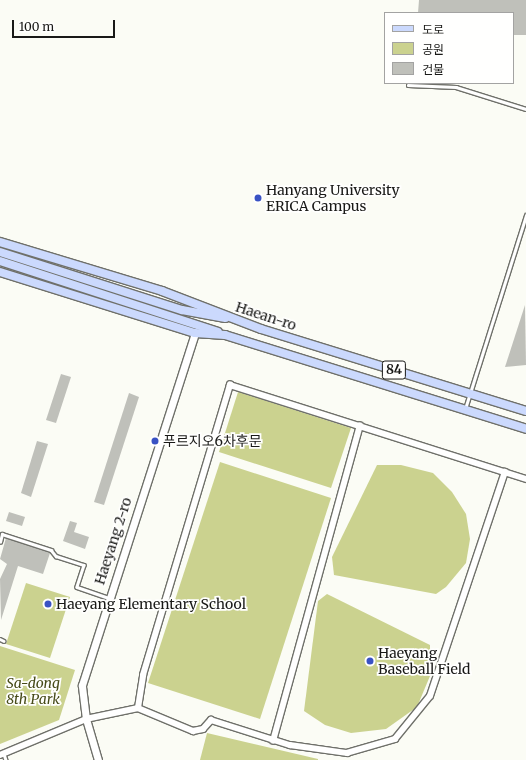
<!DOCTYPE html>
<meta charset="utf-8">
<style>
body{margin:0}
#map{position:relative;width:526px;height:760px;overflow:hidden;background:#fbfcf5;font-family:Merriweather,"Noto Sans KR",serif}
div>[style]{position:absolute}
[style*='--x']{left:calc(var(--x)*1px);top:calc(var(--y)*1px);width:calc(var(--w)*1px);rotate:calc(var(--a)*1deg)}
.green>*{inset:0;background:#cbd28f}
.building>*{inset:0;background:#bfc0ba}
.roads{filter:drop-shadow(1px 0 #6f706a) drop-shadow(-1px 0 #6f706a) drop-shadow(0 1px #6f706a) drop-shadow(0 -1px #6f706a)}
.service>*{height:2.5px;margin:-1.25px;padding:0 1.25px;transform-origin:1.25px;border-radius:1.25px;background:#fff}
.minor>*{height:5.5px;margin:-2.75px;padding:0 2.75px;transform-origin:2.75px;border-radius:2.75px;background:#fff}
.tertiary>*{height:7px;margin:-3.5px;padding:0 3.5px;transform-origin:3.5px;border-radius:3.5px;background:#fff}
.primary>*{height:8px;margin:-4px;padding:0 4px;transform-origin:4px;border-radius:4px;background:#cbd9fd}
.dots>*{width:11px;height:11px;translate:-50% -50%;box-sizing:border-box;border:2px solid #fffffe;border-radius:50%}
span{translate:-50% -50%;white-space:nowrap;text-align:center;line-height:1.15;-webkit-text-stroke:3.5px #fffffe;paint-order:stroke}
.shield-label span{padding:1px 3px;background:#fffffe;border:1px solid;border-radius:3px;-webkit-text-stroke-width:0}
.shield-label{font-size:13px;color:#191917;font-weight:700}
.poi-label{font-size:14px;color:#191917}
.left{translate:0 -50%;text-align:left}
.street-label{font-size:14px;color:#191917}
.park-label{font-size:14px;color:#474b19;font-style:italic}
.legend{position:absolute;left:384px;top:12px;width:130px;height:72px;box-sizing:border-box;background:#fffffe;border:1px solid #a3a3a2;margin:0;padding:5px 7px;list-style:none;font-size:12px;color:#191917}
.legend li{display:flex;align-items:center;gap:8px;height:20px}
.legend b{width:20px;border:1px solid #a3a3a2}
.scale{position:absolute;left:12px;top:20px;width:103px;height:18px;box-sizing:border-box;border:2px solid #191917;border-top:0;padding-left:5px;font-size:12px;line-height:14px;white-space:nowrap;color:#191917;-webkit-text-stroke:3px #fffffe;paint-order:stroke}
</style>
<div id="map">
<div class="green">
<i style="clip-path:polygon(238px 392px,351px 428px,331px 488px,219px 452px)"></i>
<i style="clip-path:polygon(220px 462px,331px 498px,260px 719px,148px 683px)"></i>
<i style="clip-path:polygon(377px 465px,401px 465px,433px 473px,452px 492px,466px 514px,470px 539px,466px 563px,446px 587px,436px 594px,334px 575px,332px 557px)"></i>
<i style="clip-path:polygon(26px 583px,70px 597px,50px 658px,6px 644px)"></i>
<i style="clip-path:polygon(327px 594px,430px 645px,430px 676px,417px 707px,386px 729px,351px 733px,325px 725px,304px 711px,318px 601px)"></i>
<i style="clip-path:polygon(0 646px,75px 670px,59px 720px,0 744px)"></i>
<i style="clip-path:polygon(207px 733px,318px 759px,318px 760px,200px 760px)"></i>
</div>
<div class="building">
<i style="clip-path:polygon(419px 0,526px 0,526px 35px,513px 35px,513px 13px,418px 13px)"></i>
<i style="clip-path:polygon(525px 305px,526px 365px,505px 367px)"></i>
<i style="clip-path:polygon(61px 374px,71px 377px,56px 423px,46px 420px)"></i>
<i style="clip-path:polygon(129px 393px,139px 397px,104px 505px,94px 502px)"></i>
<i style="clip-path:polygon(37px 441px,48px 444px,31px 497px,21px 493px)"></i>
<i style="clip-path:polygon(9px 512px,25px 517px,22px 526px,6px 521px)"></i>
<i style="clip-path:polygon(70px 521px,77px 523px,74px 532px,89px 537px,85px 549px,63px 541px)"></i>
<i style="clip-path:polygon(6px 538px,50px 553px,43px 574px,18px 566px,1px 620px,0 579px,7px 564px,0 559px)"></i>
</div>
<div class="roads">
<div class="service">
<i style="--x:408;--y:85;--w:48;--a:2.4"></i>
<i style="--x:456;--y:87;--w:73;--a:17.4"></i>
<i style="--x:465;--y:409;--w:203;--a:-72.5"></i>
<i style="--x:0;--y:542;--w:8;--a:-76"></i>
<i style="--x:2;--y:534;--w:52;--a:18.1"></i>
<i style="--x:51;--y:550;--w:8;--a:50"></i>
<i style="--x:56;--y:556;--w:29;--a:18"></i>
<i style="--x:84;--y:565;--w:23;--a:108"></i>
<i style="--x:77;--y:587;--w:34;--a:19"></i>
<i style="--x:0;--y:639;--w:4;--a:27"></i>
<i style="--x:4;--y:754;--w:6;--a:72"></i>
</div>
<div class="minor">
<i style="--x:138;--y:708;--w:33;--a:-81"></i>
<i style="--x:143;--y:675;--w:303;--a:-73.3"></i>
<i style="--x:230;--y:385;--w:311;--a:17.6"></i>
<i style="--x:273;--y:741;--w:327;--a:-74.6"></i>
<i style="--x:0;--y:755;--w:93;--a:-22.7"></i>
<i style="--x:86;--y:719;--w:53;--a:-11.9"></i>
<i style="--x:138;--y:708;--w:60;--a:22.7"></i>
<i style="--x:193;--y:731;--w:10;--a:-11"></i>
<i style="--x:203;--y:729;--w:12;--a:-48"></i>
<i style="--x:211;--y:720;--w:83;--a:17.6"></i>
<i style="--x:290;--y:745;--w:58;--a:8"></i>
<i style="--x:347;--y:753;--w:50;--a:-16.3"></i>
<i style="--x:395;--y:739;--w:55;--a:-50.9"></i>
<i style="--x:430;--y:696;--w:236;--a:-71.5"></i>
</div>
<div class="tertiary">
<i style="--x:98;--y:760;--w:43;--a:-106.3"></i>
<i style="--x:86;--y:719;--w:34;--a:-97"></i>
<i style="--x:82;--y:685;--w:370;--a:-72.2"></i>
</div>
<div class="primary">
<i style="--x:0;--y:242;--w:169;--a:16.8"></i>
<i style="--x:162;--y:291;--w:106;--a:21"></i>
<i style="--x:261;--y:329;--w:277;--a:17.2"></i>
<i style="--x:0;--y:252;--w:191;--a:17.7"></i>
<i style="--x:182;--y:310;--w:44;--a:10.5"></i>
<i style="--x:0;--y:261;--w:229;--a:18"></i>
<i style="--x:0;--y:272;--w:204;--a:17.4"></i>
<i style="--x:195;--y:333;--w:30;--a:4"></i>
<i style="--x:225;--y:335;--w:315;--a:17.3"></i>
</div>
</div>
<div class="dots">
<i style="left:258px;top:198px;background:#3952c4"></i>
<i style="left:155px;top:441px;background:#3952c4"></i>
<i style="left:48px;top:604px;background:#3952c4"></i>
<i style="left:370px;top:661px;background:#3952c4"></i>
</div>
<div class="shield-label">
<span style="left:394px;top:370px">84</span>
</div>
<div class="poi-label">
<span class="left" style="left:266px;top:198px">Hanyang University<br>ERICA Campus</span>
<span class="left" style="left:163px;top:441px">푸르지오6차후문</span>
<span class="left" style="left:56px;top:604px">Haeyang Elementary School</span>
<span class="left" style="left:378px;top:661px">Haeyang<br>Baseball Field</span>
</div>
<div class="street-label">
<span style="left:266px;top:316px;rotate:18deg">Haean-ro</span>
<span style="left:113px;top:541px;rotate:-72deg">Haeyang 2-ro</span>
</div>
<div class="park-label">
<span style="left:33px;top:691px">Sa-dong<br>8th Park</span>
</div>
<ul class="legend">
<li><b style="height:5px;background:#cbd9fd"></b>도로</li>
<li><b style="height:11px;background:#cbd28f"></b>공원</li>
<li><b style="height:11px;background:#bfc0ba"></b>건물</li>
</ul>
<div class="scale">100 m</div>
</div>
